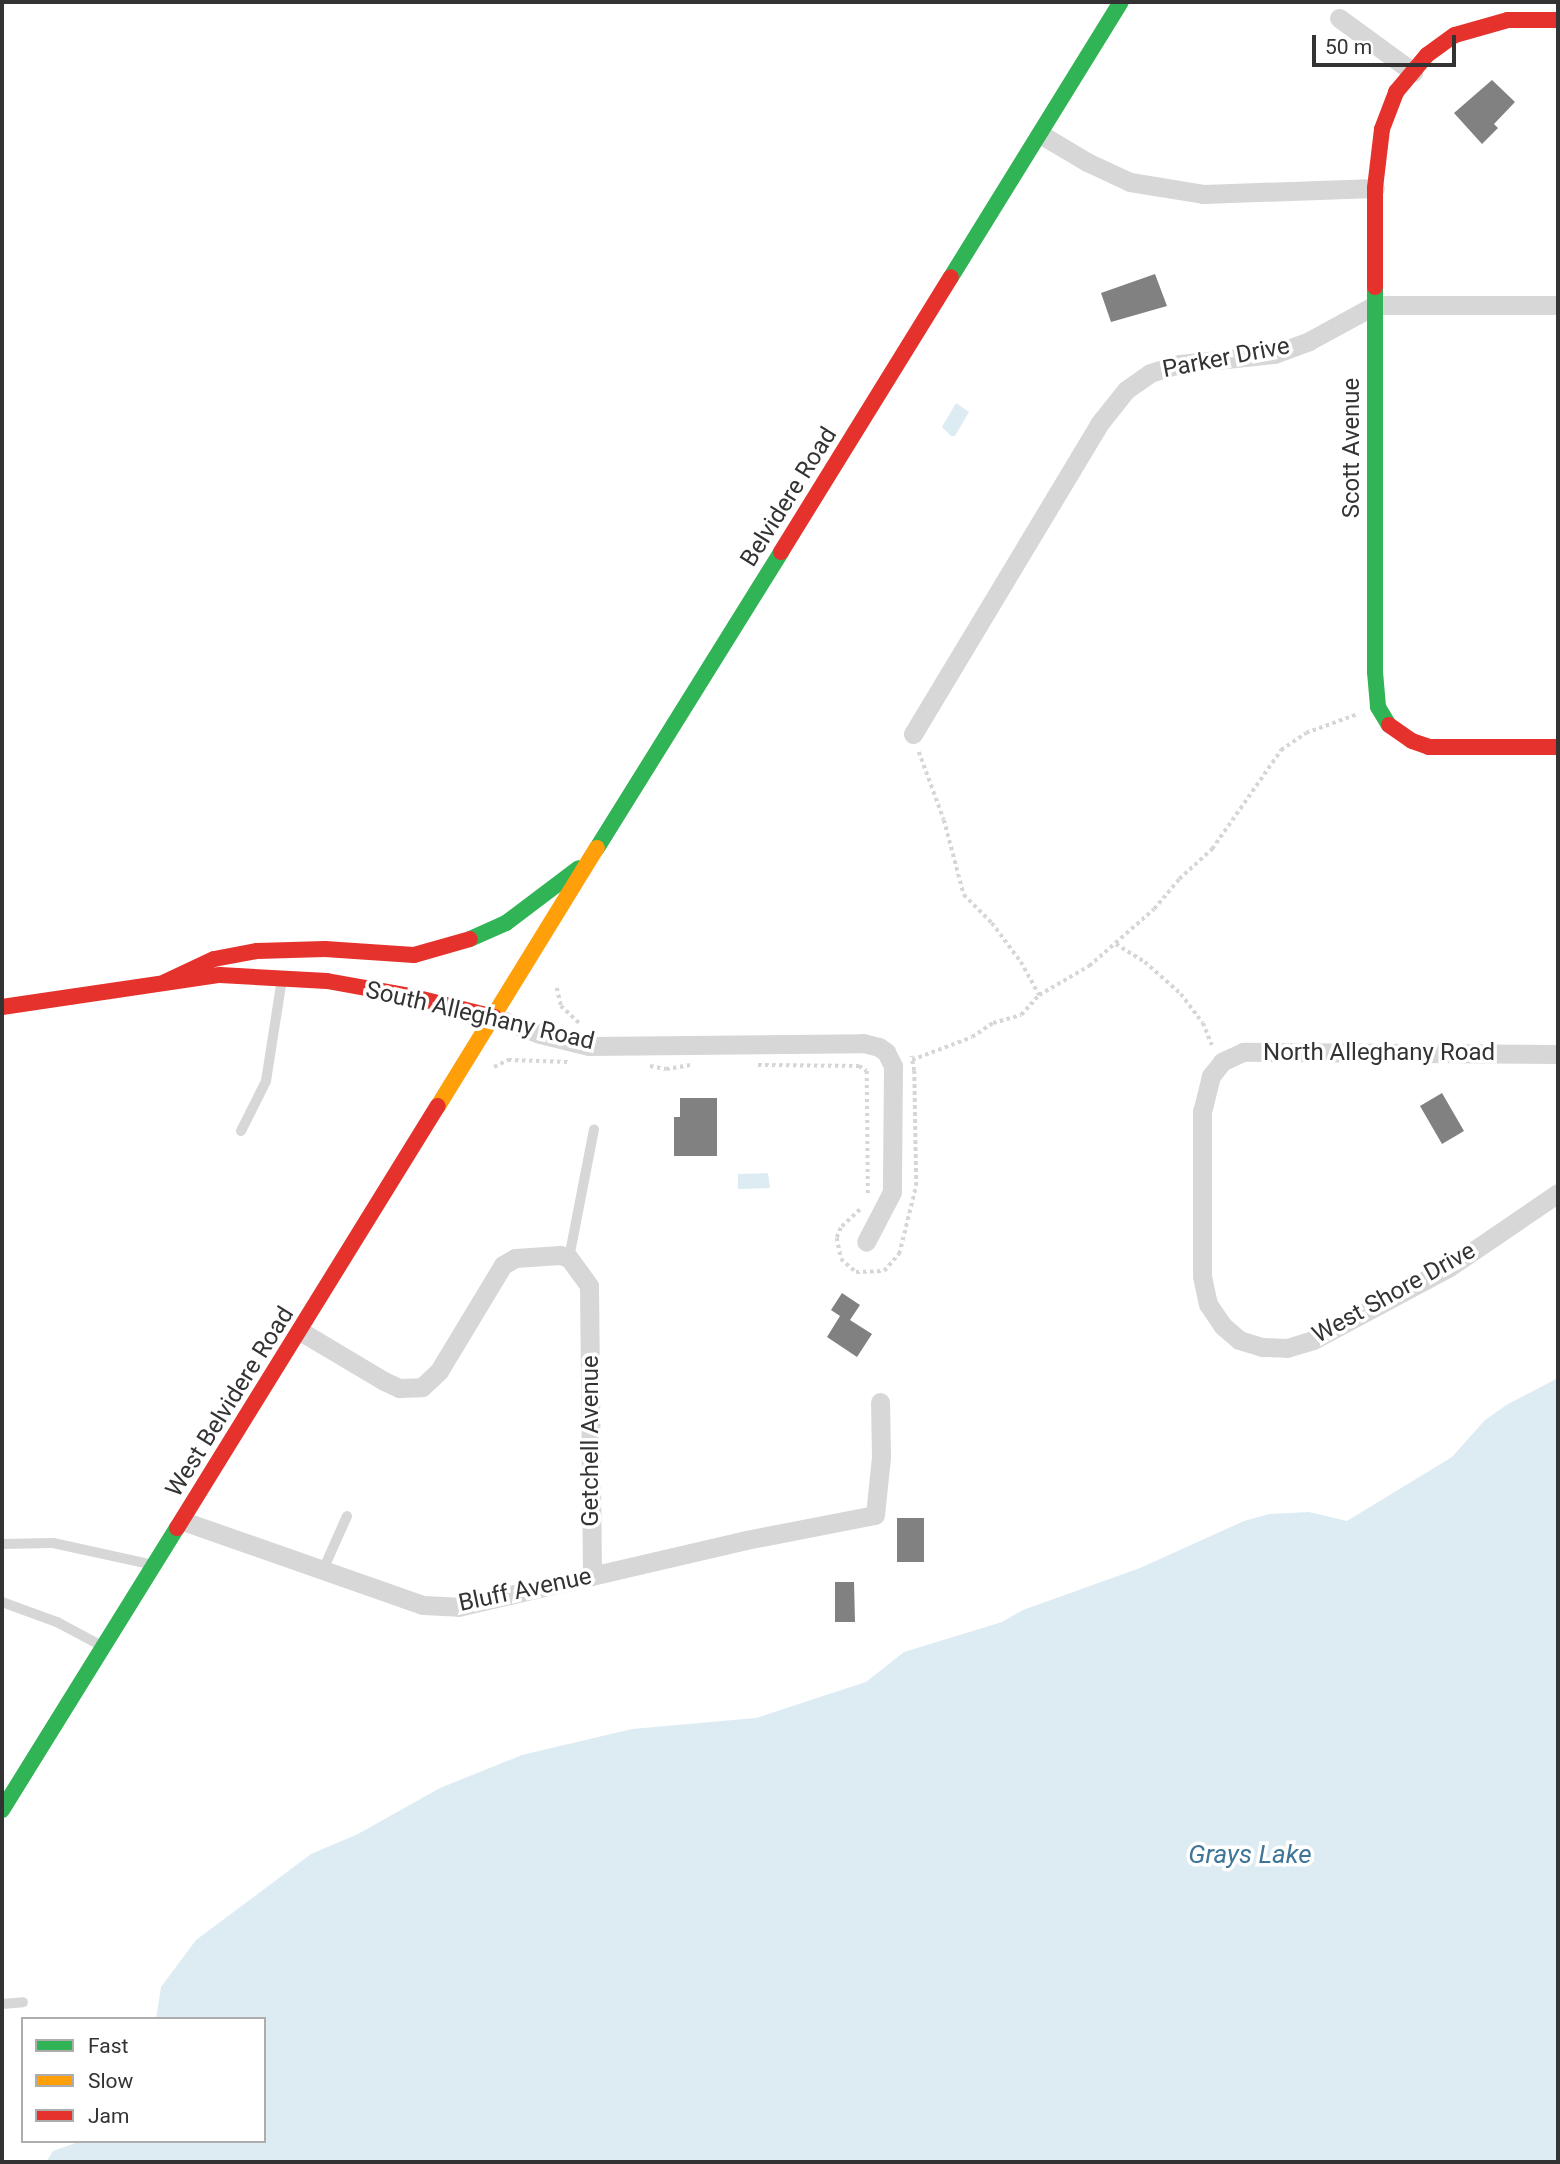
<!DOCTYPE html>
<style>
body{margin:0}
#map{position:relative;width:1560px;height:2164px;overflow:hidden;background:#fff;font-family:Roboto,sans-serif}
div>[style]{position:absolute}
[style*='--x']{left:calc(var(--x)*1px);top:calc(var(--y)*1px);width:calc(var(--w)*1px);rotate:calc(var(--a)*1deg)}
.water>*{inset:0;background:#ddebf3}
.building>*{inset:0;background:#818181}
.path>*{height:3.5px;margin-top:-1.75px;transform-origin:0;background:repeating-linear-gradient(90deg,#d6d6d6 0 3.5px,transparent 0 7px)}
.lane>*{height:10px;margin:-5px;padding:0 5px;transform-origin:5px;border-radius:5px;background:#d7d7d7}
.street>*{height:19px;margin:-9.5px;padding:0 9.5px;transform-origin:9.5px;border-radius:9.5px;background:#d7d7d7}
.fast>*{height:16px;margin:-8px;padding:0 8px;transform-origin:8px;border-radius:8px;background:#30b455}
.slow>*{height:16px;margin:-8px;padding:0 8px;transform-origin:8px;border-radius:8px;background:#ff9f0a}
.jam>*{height:16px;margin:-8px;padding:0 8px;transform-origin:8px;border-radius:8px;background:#e5322d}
span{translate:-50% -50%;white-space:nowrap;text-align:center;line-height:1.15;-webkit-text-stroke:7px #fff;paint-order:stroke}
.street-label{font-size:24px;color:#333}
.water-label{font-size:26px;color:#3f7597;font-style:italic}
.frame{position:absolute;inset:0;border:4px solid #333;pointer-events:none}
.legend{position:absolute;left:21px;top:2017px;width:245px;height:126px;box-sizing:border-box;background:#fff;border:2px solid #adadad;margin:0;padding:9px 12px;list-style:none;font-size:21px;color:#333}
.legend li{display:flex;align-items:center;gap:14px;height:35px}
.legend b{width:35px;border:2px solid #adadad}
.scale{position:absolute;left:1312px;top:35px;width:144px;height:32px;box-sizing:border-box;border:4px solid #333;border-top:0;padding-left:9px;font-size:21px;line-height:24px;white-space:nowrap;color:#333;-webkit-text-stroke:5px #fff;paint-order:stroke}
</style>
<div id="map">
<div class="water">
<i style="clip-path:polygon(956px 403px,969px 412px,955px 436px,951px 436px,942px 427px)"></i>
<i style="clip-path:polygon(768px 1173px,770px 1188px,738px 1189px,738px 1174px)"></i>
<i style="clip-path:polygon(1558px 1378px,1558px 2162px,46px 2162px,53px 2151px,81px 2141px,264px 2141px,264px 2019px,156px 2019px,161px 1987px,196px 1940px,311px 1854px,358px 1834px,440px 1788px,522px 1755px,632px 1729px,756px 1718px,866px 1682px,904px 1652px,1002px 1622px,1023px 1610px,1140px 1568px,1244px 1521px,1269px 1514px,1309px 1512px,1347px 1521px,1452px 1457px,1485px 1420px,1508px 1404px)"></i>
</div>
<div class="building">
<i style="clip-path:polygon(1492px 80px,1515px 102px,1494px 124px,1498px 128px,1482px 144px,1454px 113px)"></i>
<i style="clip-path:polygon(1155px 274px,1167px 306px,1111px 322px,1101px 293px)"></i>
<i style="clip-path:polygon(1442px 1093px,1464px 1131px,1442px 1144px,1420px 1106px)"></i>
<i style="clip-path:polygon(680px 1098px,717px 1098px,717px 1156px,674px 1156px,674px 1117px,680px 1117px)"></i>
<i style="clip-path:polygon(842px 1293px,860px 1305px,850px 1320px,872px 1334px,857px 1357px,827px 1337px,840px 1316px,831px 1310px)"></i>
<i style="clip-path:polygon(897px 1518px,924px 1518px,924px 1562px,897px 1562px)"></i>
<i style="clip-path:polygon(835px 1582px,854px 1582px,855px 1622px,835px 1622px)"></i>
</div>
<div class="path">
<i style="--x:919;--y:752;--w:72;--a:69.8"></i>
<i style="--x:944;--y:820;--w:78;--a:75.1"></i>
<i style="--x:964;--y:895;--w:40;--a:45"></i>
<i style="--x:992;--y:923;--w:49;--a:53.4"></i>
<i style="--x:1021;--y:962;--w:38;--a:61"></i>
<i style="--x:1116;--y:944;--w:34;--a:32"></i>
<i style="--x:1145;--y:962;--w:48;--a:41.6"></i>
<i style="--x:1181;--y:994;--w:36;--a:53"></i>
<i style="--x:1203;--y:1023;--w:24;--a:68"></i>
<i style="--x:557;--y:988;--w:18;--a:77"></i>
<i style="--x:561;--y:1006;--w:25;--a:43"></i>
<i style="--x:912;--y:1060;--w:64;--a:-21"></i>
<i style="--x:972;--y:1037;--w:25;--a:-34"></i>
<i style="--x:993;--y:1023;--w:29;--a:-16"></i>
<i style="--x:1021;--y:1015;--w:27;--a:-48"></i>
<i style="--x:1039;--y:995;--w:58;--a:-30.1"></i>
<i style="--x:1089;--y:966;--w:86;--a:-41.2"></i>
<i style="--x:1154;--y:909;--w:39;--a:-50"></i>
<i style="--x:1179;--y:879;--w:45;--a:-42.3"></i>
<i style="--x:1212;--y:849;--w:121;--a:-55.1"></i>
<i style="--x:1281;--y:750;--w:30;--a:-34"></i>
<i style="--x:1306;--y:733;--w:55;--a:-20.1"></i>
<i style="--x:758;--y:1065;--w:101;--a:0.6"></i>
<i style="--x:859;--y:1066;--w:9;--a:32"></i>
<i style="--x:867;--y:1071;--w:123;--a:89.5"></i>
<i style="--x:650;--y:1066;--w:16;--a:11"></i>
<i style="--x:666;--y:1069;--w:25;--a:-9"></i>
<i style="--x:494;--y:1067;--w:16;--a:-27"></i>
<i style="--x:508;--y:1060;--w:61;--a:1.9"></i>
<i style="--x:860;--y:1210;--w:26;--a:137"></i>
<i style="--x:841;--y:1228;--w:11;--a:112"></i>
<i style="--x:837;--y:1238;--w:21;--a:79"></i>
<i style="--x:841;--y:1259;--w:20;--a:41"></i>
<i style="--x:856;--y:1272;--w:28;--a:-2"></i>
<i style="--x:884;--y:1271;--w:23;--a:-49"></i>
<i style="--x:899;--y:1254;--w:70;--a:-76"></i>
<i style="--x:916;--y:1186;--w:115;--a:-91"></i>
<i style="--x:914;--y:1071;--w:15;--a:-101"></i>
</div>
<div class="lane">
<i style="--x:241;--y:1131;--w:56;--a:-63.4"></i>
<i style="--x:266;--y:1081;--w:103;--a:-81.1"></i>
<i style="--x:569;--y:1258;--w:131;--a:-79"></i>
<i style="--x:2;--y:1544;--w:51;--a:-1.1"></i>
<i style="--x:53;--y:1543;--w:98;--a:12.3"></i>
<i style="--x:323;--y:1570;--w:59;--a:-66"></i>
<i style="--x:2;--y:1602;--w:59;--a:20"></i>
<i style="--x:57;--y:1622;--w:49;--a:28.1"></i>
<i style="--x:2;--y:2004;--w:21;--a:-5"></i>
</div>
<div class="street">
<i style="--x:1339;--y:18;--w:92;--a:36.1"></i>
<i style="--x:1040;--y:134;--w:55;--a:30.8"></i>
<i style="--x:1087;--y:162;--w:47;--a:24.9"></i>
<i style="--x:1130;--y:182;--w:74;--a:9.3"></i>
<i style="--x:1203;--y:194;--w:172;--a:-2"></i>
<i style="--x:913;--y:734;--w:362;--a:-59"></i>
<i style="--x:1099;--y:424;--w:43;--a:-51.5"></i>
<i style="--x:1126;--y:390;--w:29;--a:-35"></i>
<i style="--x:1150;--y:373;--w:31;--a:-17"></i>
<i style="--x:1180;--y:364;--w:95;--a:-6.1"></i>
<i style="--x:1274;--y:354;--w:37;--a:-20"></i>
<i style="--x:1309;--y:341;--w:75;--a:-28.6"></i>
<i style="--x:1375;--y:305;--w:183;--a:0"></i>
<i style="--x:494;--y:1017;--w:49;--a:20.3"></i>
<i style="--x:540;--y:1034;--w:50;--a:13.8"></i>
<i style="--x:589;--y:1046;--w:274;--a:-0.6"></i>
<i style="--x:863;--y:1043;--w:16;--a:14"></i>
<i style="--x:879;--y:1047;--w:9;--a:36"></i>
<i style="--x:886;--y:1052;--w:16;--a:63"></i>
<i style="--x:893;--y:1066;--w:126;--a:90.5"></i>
<i style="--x:892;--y:1192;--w:56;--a:117.5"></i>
<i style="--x:1558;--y:1054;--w:315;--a:-179.6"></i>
<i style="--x:1243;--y:1052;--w:23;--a:155"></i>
<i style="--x:1222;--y:1062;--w:18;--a:128"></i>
<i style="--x:1211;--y:1076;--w:36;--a:104"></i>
<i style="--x:1202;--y:1111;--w:165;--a:90"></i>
<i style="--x:1202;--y:1276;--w:29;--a:78"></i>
<i style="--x:1208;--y:1304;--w:27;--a:56"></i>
<i style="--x:1223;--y:1326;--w:21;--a:41"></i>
<i style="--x:1239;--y:1340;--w:24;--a:17"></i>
<i style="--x:1262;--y:1347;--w:25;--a:2"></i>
<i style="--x:1287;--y:1348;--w:27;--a:-17"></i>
<i style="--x:1313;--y:1340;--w:153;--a:-28.1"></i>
<i style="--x:1448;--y:1268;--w:133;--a:-34.3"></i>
<i style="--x:300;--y:1331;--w:98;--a:30.8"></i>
<i style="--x:384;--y:1381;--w:17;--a:25"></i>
<i style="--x:399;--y:1388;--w:23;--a:-2"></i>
<i style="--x:422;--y:1387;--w:23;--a:-43"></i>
<i style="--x:439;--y:1371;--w:124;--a:-58.9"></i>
<i style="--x:503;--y:1265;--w:14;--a:-30"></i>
<i style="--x:515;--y:1258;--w:45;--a:-3.8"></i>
<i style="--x:560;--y:1255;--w:9;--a:18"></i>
<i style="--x:569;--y:1258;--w:34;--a:54"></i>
<i style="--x:589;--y:1286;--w:290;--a:89.4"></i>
<i style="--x:183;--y:1521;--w:254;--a:19.3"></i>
<i style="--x:423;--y:1605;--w:35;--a:3"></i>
<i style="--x:458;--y:1607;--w:296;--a:-13.1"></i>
<i style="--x:746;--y:1540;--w:131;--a:-11"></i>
<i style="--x:875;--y:1515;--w:58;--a:-84.1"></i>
<i style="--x:881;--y:1457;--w:55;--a:-91"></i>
</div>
<div class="fast">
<i style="--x:951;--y:277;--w:323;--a:-58.3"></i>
<i style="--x:1375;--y:287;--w:385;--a:90"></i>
<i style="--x:1375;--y:672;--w:35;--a:85"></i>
<i style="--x:1378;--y:707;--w:21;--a:59"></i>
<i style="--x:597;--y:848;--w:349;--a:-58.1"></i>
<i style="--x:470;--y:939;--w:39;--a:-24"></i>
<i style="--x:506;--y:923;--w:91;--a:-37"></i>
<i style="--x:2;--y:1810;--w:332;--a:-58.2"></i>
</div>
<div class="slow">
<i style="--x:438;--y:1106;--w:303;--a:-58.4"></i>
</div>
<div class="jam">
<i style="--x:1375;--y:287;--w:99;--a:-90"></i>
<i style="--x:1375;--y:188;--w:59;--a:-83.2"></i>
<i style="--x:1382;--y:129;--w:40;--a:-69"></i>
<i style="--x:1396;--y:92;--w:48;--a:-50"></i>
<i style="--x:1427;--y:55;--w:34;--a:-36"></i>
<i style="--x:1455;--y:35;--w:55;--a:-15.8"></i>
<i style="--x:1508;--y:20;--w:50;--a:0"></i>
<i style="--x:781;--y:552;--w:323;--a:-58.3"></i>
<i style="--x:1389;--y:725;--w:28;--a:35"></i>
<i style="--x:1412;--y:741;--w:18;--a:19"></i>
<i style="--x:1429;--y:747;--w:129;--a:0"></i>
<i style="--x:165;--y:982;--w:54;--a:-25.1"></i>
<i style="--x:214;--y:959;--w:44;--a:-10.5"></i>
<i style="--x:257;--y:951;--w:68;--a:-1.7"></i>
<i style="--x:325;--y:949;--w:89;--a:3.9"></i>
<i style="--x:414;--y:955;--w:58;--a:-15.9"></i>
<i style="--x:2;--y:1007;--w:220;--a:-8.4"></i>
<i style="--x:220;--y:975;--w:107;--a:3.2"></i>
<i style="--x:327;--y:981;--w:84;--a:10.2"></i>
<i style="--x:410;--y:996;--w:87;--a:14"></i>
<i style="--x:177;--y:1528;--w:496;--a:-58.3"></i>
</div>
<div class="street-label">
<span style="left:1226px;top:358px;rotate:-11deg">Parker Drive</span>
<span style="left:1352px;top:448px;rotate:-90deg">Scott Avenue</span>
<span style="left:789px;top:497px;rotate:-58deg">Belvidere Road</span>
<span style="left:480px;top:1016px;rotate:13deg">South Alleghany Road</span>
<span style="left:1379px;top:1053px">North Alleghany Road</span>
<span style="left:1394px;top:1293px;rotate:-29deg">West Shore Drive</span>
<span style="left:230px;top:1402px;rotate:-58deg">West Belvidere Road</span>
<span style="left:591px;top:1441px;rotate:-90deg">Getchell Avenue</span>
<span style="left:525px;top:1590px;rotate:-12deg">Bluff Avenue</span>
</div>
<div class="water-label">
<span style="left:1250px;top:1855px">Grays Lake</span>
</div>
<div class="frame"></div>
<ul class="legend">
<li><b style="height:9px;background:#30b455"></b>Fast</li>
<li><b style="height:9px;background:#ff9f0a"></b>Slow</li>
<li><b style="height:9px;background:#e5322d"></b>Jam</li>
</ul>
<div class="scale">50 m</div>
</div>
